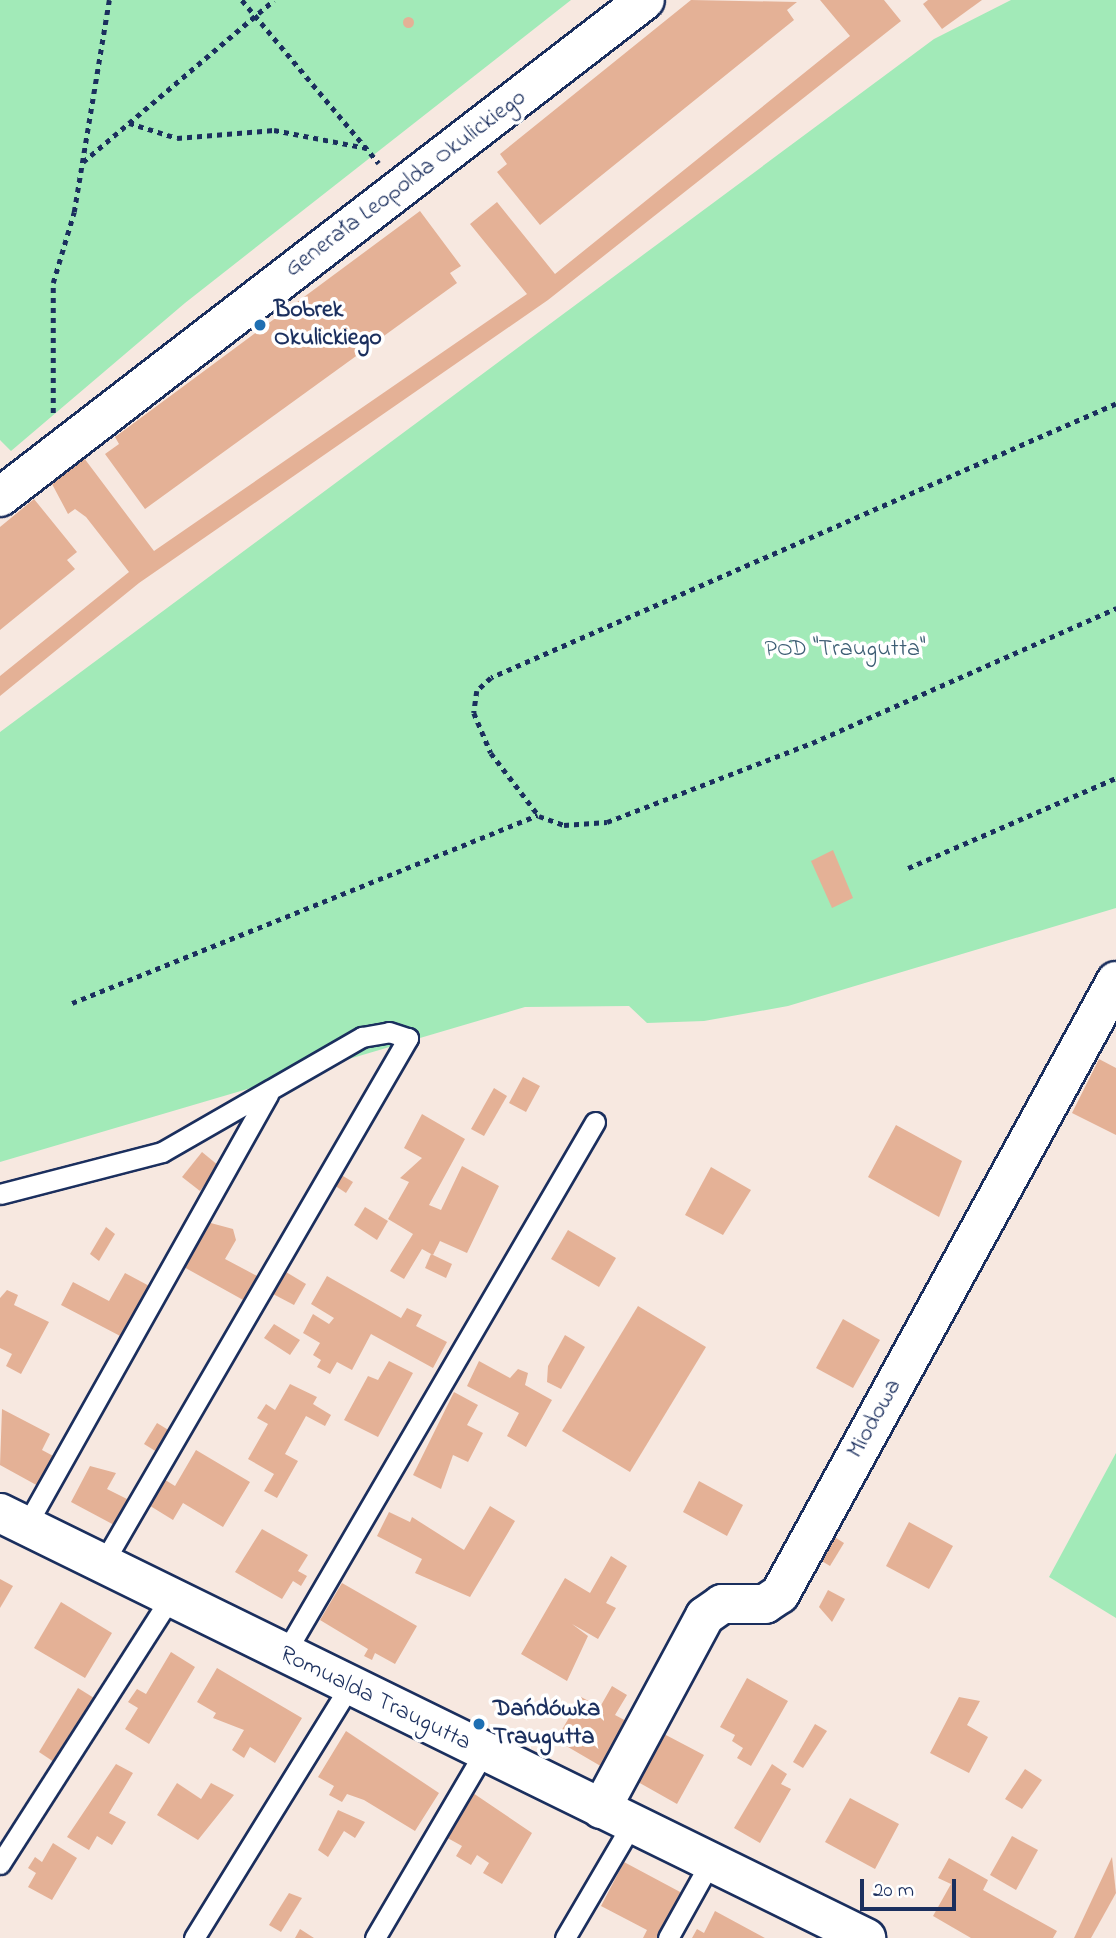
<!DOCTYPE html>
<meta charset="utf-8">
<style>
body{margin:0}
#map{position:relative;width:1116px;height:1938px;overflow:hidden;background:#f7e8e0;font-family:"Indie Flower",sans-serif}
div>[style]{position:absolute}
[style*='--x']{left:calc(var(--x)*1px);top:calc(var(--y)*1px);width:calc(var(--w)*1px);rotate:calc(var(--a)*1deg)}
.green>*{inset:0;background:#a2eab8}
.building>*{inset:0;background:#e4b196}
.round{border-radius:50%}
.path>*{height:4.5px;margin-top:-2.25px;transform-origin:0;background:repeating-linear-gradient(90deg,#1b2f5e 0 5px,transparent 0 10px)}
.roads{filter:drop-shadow(2px 0 #1b2f5e) drop-shadow(-2px 0 #1b2f5e) drop-shadow(0 2px #1b2f5e) drop-shadow(0 -2px #1b2f5e)}
.lane>*{height:19px;margin:-9.5px;padding:0 9.5px;transform-origin:9.5px;border-radius:9.5px;background:#fff}
.street>*{height:38px;margin:-19px;padding:0 19px;transform-origin:19px;border-radius:19px;background:#fff}
.dots>*{width:19px;height:19px;translate:-50% -50%;box-sizing:border-box;border:4px solid #fff;border-radius:50%}
span{translate:-50% -50%;white-space:nowrap;text-align:center;line-height:1.15;-webkit-text-stroke:7px #fff;paint-order:stroke}
.street-label{font-size:24px;color:#1b2f5e}
.poi-label{font-size:24px;color:#1b2f5e;font-weight:700}
.left{translate:0 -50%;text-align:left}
.park-label{font-size:24px;color:#3d5e74}
.scale{position:absolute;left:860px;top:1879px;width:96px;height:32px;box-sizing:border-box;border:4px solid #1b2f5e;border-top:0;padding-left:9px;font-size:21px;line-height:24px;white-space:nowrap;color:#1b2f5e;-webkit-text-stroke:5px #fff;paint-order:stroke}
</style>
<div id="map">
<div class="green">
<i style="clip-path:polygon(0 0,571px 0,185px 303px,11px 451px,0 440px)"></i>
<i style="clip-path:polygon(1011px 0,1116px 0,1116px 908px,788px 1006px,704px 1021px,647px 1023px,629px 1006px,525px 1007px,0 1162px,0 732px,934px 39px)"></i>
<i style="clip-path:polygon(1116px 1453px,1116px 1618px,1049px 1577px)"></i>
</div>
<div class="building">
<i style="clip-path:polygon(691px 0,797px 2px,787px 10px,794px 20px,540px 225px,497px 172px,507px 164px,500px 154px)"></i>
<i style="clip-path:polygon(820px 0,884px 0,901px 21px,548px 300px,139px 583px,0 696px,0 676px,129px 572px,86px 517px,75px 509px,68px 514px,52px 484px,84px 458px,154px 551px,527px 294px,470px 224px,497px 202px,555px 274px,850px 36px)"></i>
<i style="clip-path:polygon(928px 0,982px 0,942px 29px,923px 4px)"></i>
<i class="round" style="left:402.5px;top:16.5px;width:11px;height:11px"></i>
<i style="clip-path:polygon(420px 211px,461px 266px,450px 273px,457px 283px,145px 509px,105px 454px,119px 444px,115px 437px)"></i>
<i style="clip-path:polygon(34px 499px,77px 552px,67px 560px,75px 569px,0 630px,0 527px)"></i>
<i style="clip-path:polygon(833px 850px,853px 898px,832px 908px,811px 861px)"></i>
<i style="clip-path:polygon(1099px 1059px,1116px 1068px,1116px 1135px,1072px 1113px)"></i>
<i style="clip-path:polygon(523px 1077px,540px 1086px,526px 1112px,509px 1103px)"></i>
<i style="clip-path:polygon(494px 1088px,507px 1096px,484px 1136px,471px 1129px)"></i>
<i style="clip-path:polygon(422px 1114px,465px 1139px,429px 1205px,441px 1210px,462px 1166px,499px 1186px,467px 1253px,440px 1241px,433px 1255px,422px 1249px,404px 1279px,390px 1271px,413px 1234px,388px 1219px,409px 1182px,400px 1178px,422px 1158px,404px 1148px)"></i>
<i style="clip-path:polygon(896px 1125px,962px 1161px,939px 1217px,868px 1177px)"></i>
<i style="clip-path:polygon(202px 1152px,219px 1166px,200px 1191px,182px 1177px)"></i>
<i style="clip-path:polygon(711px 1167px,751px 1190px,723px 1235px,685px 1215px)"></i>
<i style="clip-path:polygon(338px 1173px,353px 1182px,346px 1193px,331px 1183px)"></i>
<i style="clip-path:polygon(365px 1207px,388px 1221px,377px 1240px,354px 1225px)"></i>
<i style="clip-path:polygon(207px 1222px,233px 1229px,236px 1240px,225px 1259px,259px 1277px,245px 1301px,182px 1266px)"></i>
<i style="clip-path:polygon(106px 1227px,115px 1234px,99px 1261px,90px 1254px)"></i>
<i style="clip-path:polygon(568px 1230px,616px 1258px,599px 1287px,551px 1259px)"></i>
<i style="clip-path:polygon(431px 1254px,452px 1264px,446px 1278px,425px 1268px)"></i>
<i style="clip-path:polygon(286px 1272px,306px 1284px,294px 1305px,273px 1294px)"></i>
<i style="clip-path:polygon(125px 1273px,153px 1288px,124px 1338px,61px 1305px,73px 1282px,109px 1301px)"></i>
<i style="clip-path:polygon(327px 1276px,401px 1318px,407px 1308px,422px 1315px,416px 1326px,447px 1342px,433px 1368px,371px 1334px,352px 1370px,337px 1362px,330px 1374px,317px 1367px,321px 1360px,313px 1355px,320px 1343px,303px 1333px,313px 1314px,329px 1324px,334px 1318px,311px 1304px)"></i>
<i style="clip-path:polygon(7px 1290px,18px 1295px,14px 1305px,49px 1322px,21px 1374px,6px 1366px,12px 1354px,0 1348px,0 1298px)"></i>
<i style="clip-path:polygon(638px 1306px,706px 1347px,630px 1472px,562px 1431px)"></i>
<i style="clip-path:polygon(843px 1319px,880px 1340px,853px 1388px,816px 1368px)"></i>
<i style="clip-path:polygon(274px 1324px,300px 1340px,290px 1355px,264px 1338px)"></i>
<i style="clip-path:polygon(565px 1335px,585px 1347px,561px 1389px,547px 1382px,548px 1366px)"></i>
<i style="clip-path:polygon(389px 1361px,413px 1373px,378px 1437px,344px 1420px,368px 1376px,378px 1380px)"></i>
<i style="clip-path:polygon(479px 1361px,510px 1378px,518px 1369px,528px 1373px,525px 1385px,552px 1400px,526px 1447px,507px 1436px,519px 1413px,467px 1386px)"></i>
<i style="clip-path:polygon(290px 1384px,317px 1397px,313px 1404px,331px 1415px,325px 1426px,306px 1416px,285px 1454px,298px 1461px,277px 1498px,264px 1491px,274px 1474px,248px 1459px,268px 1424px,257px 1418px,266px 1404px,275px 1410px)"></i>
<i style="clip-path:polygon(454px 1392px,478px 1405px,467px 1425px,483px 1433px,468px 1462px,453px 1455px,441px 1489px,413px 1475px)"></i>
<i style="clip-path:polygon(2px 1409px,50px 1434px,42px 1450px,57px 1458px,40px 1487px,0 1465px)"></i>
<i style="clip-path:polygon(157px 1423px,170px 1431px,157px 1452px,144px 1444px)"></i>
<i style="clip-path:polygon(196px 1450px,250px 1482px,223px 1527px,183px 1503px,173px 1520px,147px 1504px,162px 1478px,175px 1486px)"></i>
<i style="clip-path:polygon(90px 1466px,116px 1473px,107px 1489px,129px 1500px,116px 1526px,71px 1502px)"></i>
<i style="clip-path:polygon(699px 1481px,743px 1505px,727px 1536px,683px 1512px)"></i>
<i style="clip-path:polygon(490px 1506px,515px 1521px,470px 1597px,415px 1573px,422px 1559px,377px 1536px,389px 1512px,410px 1522px,412px 1517px,464px 1550px)"></i>
<i style="clip-path:polygon(909px 1522px,953px 1546px,929px 1589px,886px 1566px)"></i>
<i style="clip-path:polygon(262px 1529px,308px 1555px,298px 1571px,307px 1576px,301px 1586px,293px 1581px,282px 1599px,235px 1572px)"></i>
<i style="clip-path:polygon(828px 1533px,844px 1543px,830px 1566px,815px 1557px)"></i>
<i style="clip-path:polygon(611px 1556px,627px 1566px,606px 1603px,616px 1608px,598px 1639px,572px 1624px,588px 1636px,567px 1681px,521px 1654px,565px 1578px,590px 1593px)"></i>
<i style="clip-path:polygon(0 1579px,13px 1586px,0 1608px)"></i>
<i style="clip-path:polygon(342px 1583px,417px 1626px,395px 1664px,375px 1653px,372px 1660px,364px 1656px,368px 1649px,320px 1620px)"></i>
<i style="clip-path:polygon(828px 1590px,845px 1599px,832px 1622px,819px 1607px)"></i>
<i style="clip-path:polygon(61px 1602px,112px 1633px,85px 1678px,34px 1648px)"></i>
<i style="clip-path:polygon(171px 1652px,195px 1667px,149px 1744px,125px 1729px,138px 1708px,128px 1702px,137px 1689px,146px 1694px)"></i>
<i style="clip-path:polygon(217px 1668px,302px 1718px,275px 1763px,250px 1747px,244px 1758px,232px 1750px,244px 1730px,213px 1718px,216px 1713px,197px 1702px)"></i>
<i style="clip-path:polygon(747px 1678px,788px 1701px,751px 1766px,737px 1758px,743px 1748px,732px 1741px,735px 1735px,720px 1727px)"></i>
<i style="clip-path:polygon(612px 1686px,627px 1695px,615px 1715px,630px 1723px,604px 1768px,556px 1740px,581px 1697px,600px 1707px)"></i>
<i style="clip-path:polygon(78px 1688px,94px 1698px,54px 1762px,39px 1752px)"></i>
<i style="clip-path:polygon(959px 1697px,980px 1701px,967px 1725px,988px 1737px,969px 1773px,930px 1753px)"></i>
<i style="clip-path:polygon(815px 1724px,827px 1731px,803px 1768px,793px 1762px)"></i>
<i style="clip-path:polygon(346px 1731px,439px 1793px,415px 1831px,364px 1800px,347px 1794px,342px 1802px,329px 1795px,334px 1786px,318px 1777px)"></i>
<i style="clip-path:polygon(664px 1734px,704px 1755px,677px 1804px,638px 1782px,644px 1770px,638px 1766px)"></i>
<i style="clip-path:polygon(116px 1764px,133px 1773px,109px 1813px,126px 1822px,112px 1845px,97px 1836px,89px 1850px,67px 1837px)"></i>
<i style="clip-path:polygon(772px 1764px,787px 1774px,781px 1784px,791px 1789px,760px 1843px,734px 1828px)"></i>
<i style="clip-path:polygon(1025px 1769px,1042px 1780px,1022px 1809px,1005px 1799px)"></i>
<i style="clip-path:polygon(177px 1783px,201px 1799px,211px 1783px,234px 1795px,198px 1840px,157px 1815px)"></i>
<i style="clip-path:polygon(470px 1791px,532px 1833px,502px 1884px,483px 1873px,489px 1863px,477px 1855px,471px 1865px,456px 1856px,462px 1846px,444px 1836px)"></i>
<i style="clip-path:polygon(850px 1798px,899px 1824px,875px 1869px,825px 1842px)"></i>
<i style="clip-path:polygon(338px 1810px,365px 1822px,355px 1838px,344px 1831px,328px 1857px,318px 1850px)"></i>
<i style="clip-path:polygon(1012px 1836px,1038px 1850px,1016px 1890px,990px 1875px)"></i>
<i style="clip-path:polygon(53px 1843px,77px 1858px,52px 1900px,28px 1887px,36px 1873px,28px 1868px,35px 1857px,42px 1862px)"></i>
<i style="clip-path:polygon(1112px 1857px,1116px 1893px,1091px 1938px,1074px 1938px)"></i>
<i style="clip-path:polygon(949px 1858px,988px 1880px,983px 1890px,1057px 1931px,1053px 1938px,971px 1938px,933px 1916px,951px 1884px,938px 1878px)"></i>
<i style="clip-path:polygon(624px 1862px,682px 1893px,658px 1938px,643px 1938px,647px 1930px,601px 1906px)"></i>
<i style="clip-path:polygon(289px 1893px,302px 1898px,281px 1932px,269px 1925px)"></i>
<i style="clip-path:polygon(715px 1911px,765px 1938px,692px 1938px,697px 1929px,704px 1933px)"></i>
<i style="clip-path:polygon(300px 1929px,314px 1938px,295px 1938px)"></i>
</div>
<div class="path">
<i style="--x:242;--y:0;--w:213;--a:50"></i>
<i style="--x:129;--y:123;--w:50;--a:17.4"></i>
<i style="--x:177;--y:138;--w:97;--a:-4.7"></i>
<i style="--x:274;--y:130;--w:95;--a:11"></i>
<i style="--x:83;--y:162;--w:250;--a:-40.3"></i>
<i style="--x:1116;--y:404;--w:682;--a:156.33"></i>
<i style="--x:491;--y:678;--w:19;--a:137"></i>
<i style="--x:477;--y:691;--w:22;--a:98"></i>
<i style="--x:474;--y:713;--w:43;--a:67"></i>
<i style="--x:491;--y:753;--w:79;--a:52.7"></i>
<i style="--x:539;--y:816;--w:27;--a:20"></i>
<i style="--x:564;--y:825;--w:43;--a:-4"></i>
<i style="--x:607;--y:822;--w:220;--a:-21.1"></i>
<i style="--x:812;--y:743;--w:333;--a:-23.9"></i>
<i style="--x:53;--y:413;--w:130;--a:-90"></i>
<i style="--x:53;--y:283;--w:74;--a:-73.5"></i>
<i style="--x:74;--y:212;--w:215;--a:-80.6"></i>
<i style="--x:908;--y:868;--w:227;--a:-23.4"></i>
<i style="--x:72;--y:1003;--w:502;--a:-21.97"></i>
</div>
<div class="roads">
<div class="lane">
<i style="--x:0;--y:1194;--w:167;--a:-14.5"></i>
<i style="--x:162;--y:1152;--w:231;--a:-29.9"></i>
<i style="--x:362;--y:1037;--w:27;--a:-10"></i>
<i style="--x:389;--y:1032;--w:20;--a:18"></i>
<i style="--x:408;--y:1038;--w:609;--a:120.14"></i>
<i style="--x:26;--y:1526;--w:495;--a:-60.7"></i>
<i style="--x:284;--y:1655;--w:617;--a:-59.74"></i>
<i style="--x:0;--y:1864;--w:316;--a:-57.4"></i>
<i style="--x:194;--y:1938;--w:295;--a:-58.3"></i>
<i style="--x:375;--y:1938;--w:216;--a:-59.6"></i>
<i style="--x:565;--y:1938;--w:132;--a:-59.6"></i>
<i style="--x:668;--y:1938;--w:88;--a:-60.8"></i>
</div>
<div class="street">
<i style="--x:0;--y:497;--w:814;--a:-37.62"></i>
<i style="--x:0;--y:1513;--w:965;--a:26.14"></i>
<i style="--x:601;--y:1809;--w:219;--a:-61.7"></i>
<i style="--x:705;--y:1616;--w:21;--a:-35"></i>
<i style="--x:722;--y:1604;--w:43;--a:0"></i>
<i style="--x:765;--y:1604;--w:18;--a:-34"></i>
<i style="--x:780;--y:1594;--w:699;--a:-61.27"></i>
</div>
</div>
<div class="dots">
<i style="left:260px;top:325px;background:#1f6fb2"></i>
<i style="left:479px;top:1724px;background:#1f6fb2"></i>
</div>
<div class="street-label">
<span style="left:406px;top:184px;rotate:-37deg">Generała Leopolda Okulickiego</span>
<span style="left:875px;top:1419px;rotate:-61deg">Miodowa</span>
<span style="left:375px;top:1699px;rotate:26deg">Romualda Traugutta</span>
</div>
<div class="poi-label">
<span class="left" style="left:274px;top:325px">Bobrek<br>Okulickiego</span>
<span class="left" style="left:493px;top:1724px">Dańdówka<br>Traugutta</span>
</div>
<div class="park-label">
<span style="left:845px;top:650px">POD "Traugutta"</span>
</div>
<div class="scale">20 m</div>
</div>
